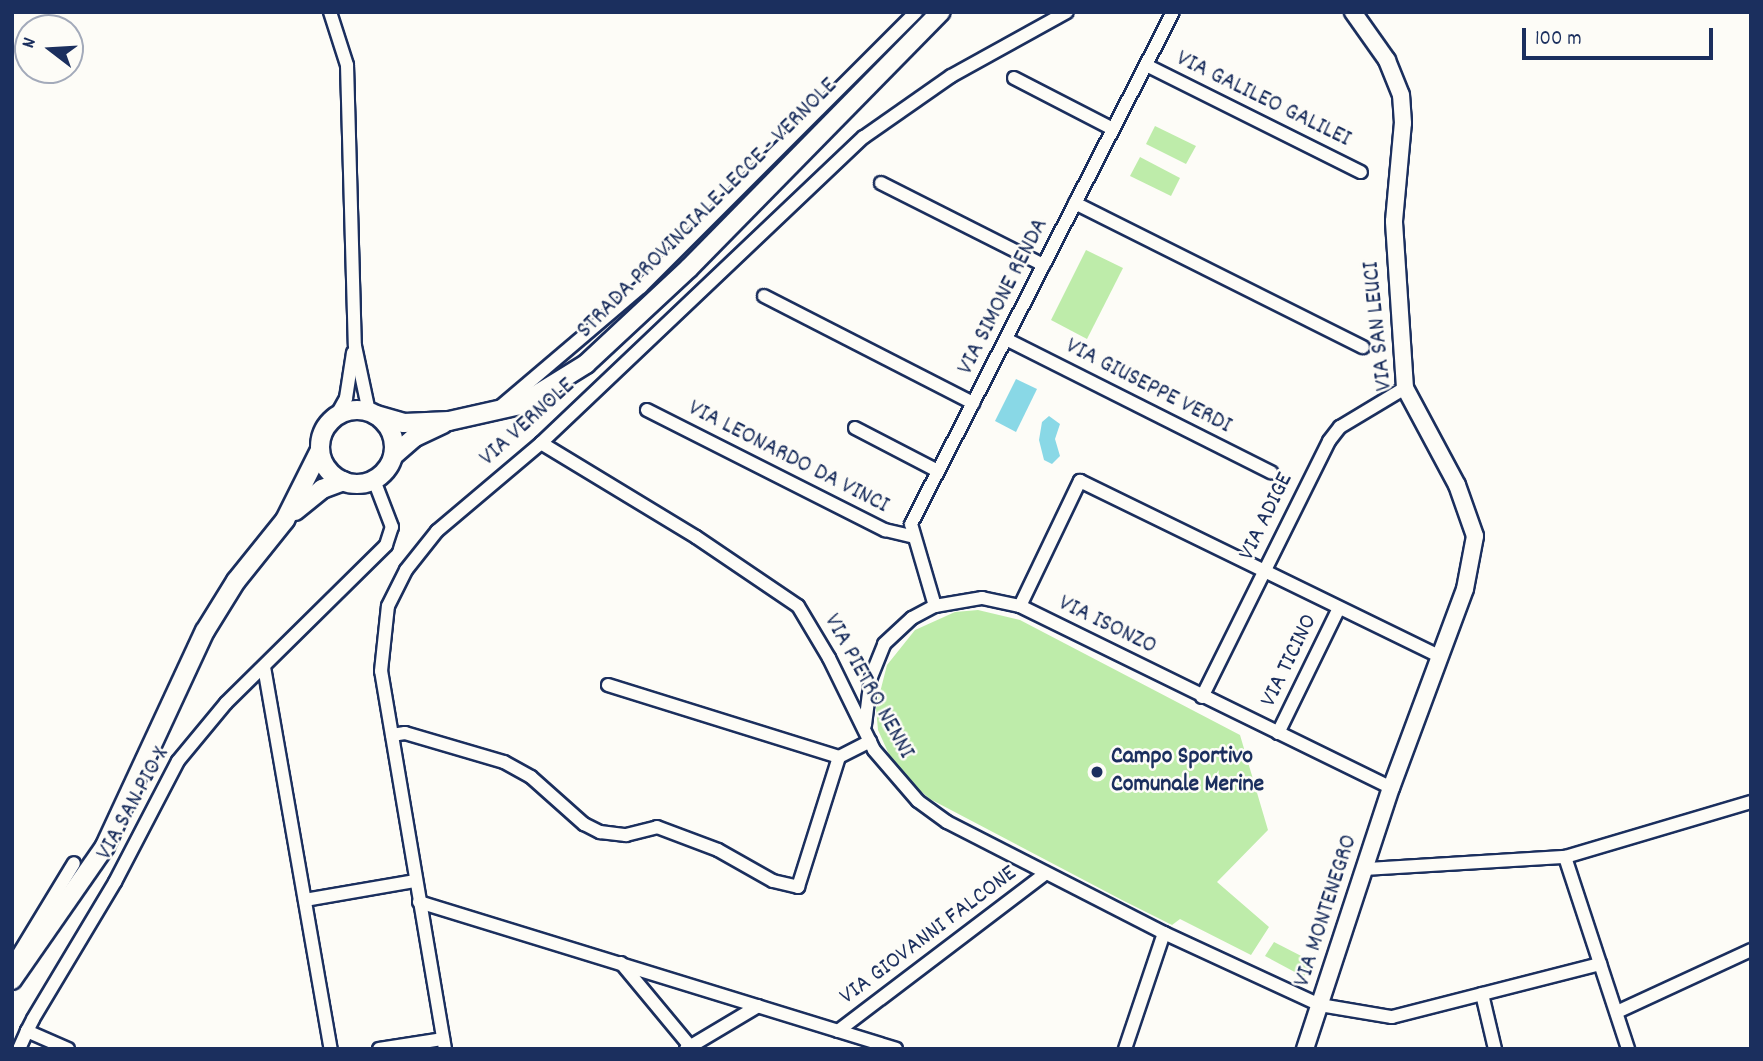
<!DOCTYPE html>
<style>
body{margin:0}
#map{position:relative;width:1763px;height:1061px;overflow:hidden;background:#fdfcf7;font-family:Dekko,sans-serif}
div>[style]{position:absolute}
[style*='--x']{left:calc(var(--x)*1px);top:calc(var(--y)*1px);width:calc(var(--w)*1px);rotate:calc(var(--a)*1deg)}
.green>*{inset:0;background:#beecaa}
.water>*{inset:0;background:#89d8e6}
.roads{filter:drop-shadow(2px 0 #1b2f5e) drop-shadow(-2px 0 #1b2f5e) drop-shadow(0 2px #1b2f5e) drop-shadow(0 -2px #1b2f5e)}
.minor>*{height:12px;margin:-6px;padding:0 6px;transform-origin:6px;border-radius:6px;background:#fdfcf7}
.tertiary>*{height:16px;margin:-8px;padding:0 8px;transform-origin:8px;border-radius:8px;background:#fdfcf7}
.secondary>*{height:18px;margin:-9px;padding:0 9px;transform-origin:9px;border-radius:9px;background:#fdfcf7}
.secondary>.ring{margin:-9px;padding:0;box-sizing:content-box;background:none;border:18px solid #fdfcf7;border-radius:50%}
.dots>*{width:19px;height:19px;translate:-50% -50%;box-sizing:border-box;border:4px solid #fdfcf7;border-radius:50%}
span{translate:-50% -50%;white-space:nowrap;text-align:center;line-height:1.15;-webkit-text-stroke:5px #fdfcf7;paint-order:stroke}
.street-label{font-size:24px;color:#1b2f5e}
.poi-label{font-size:24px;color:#1b2f5e;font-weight:700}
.left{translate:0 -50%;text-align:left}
.frame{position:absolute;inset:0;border:14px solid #1b2f5e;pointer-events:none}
.north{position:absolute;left:14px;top:14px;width:70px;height:70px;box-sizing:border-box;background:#fdfcf7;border:2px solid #a3aaba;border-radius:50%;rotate:287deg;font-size:19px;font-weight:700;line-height:28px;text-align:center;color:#1b2f5e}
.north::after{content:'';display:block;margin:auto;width:24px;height:32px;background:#1b2f5e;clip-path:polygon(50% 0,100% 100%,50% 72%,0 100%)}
.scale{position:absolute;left:1522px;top:28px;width:191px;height:32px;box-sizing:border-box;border:4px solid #1b2f5e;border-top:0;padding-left:9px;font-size:21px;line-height:24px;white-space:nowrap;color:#1b2f5e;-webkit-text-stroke:5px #fdfcf7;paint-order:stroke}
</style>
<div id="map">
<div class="green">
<i style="clip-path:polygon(1155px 126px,1196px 146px,1186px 164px,1146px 144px)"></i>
<i style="clip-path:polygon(1140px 157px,1180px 178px,1171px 196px,1130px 176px)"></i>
<i style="clip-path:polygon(1086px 250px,1123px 268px,1087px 339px,1051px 320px)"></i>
<i style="clip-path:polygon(978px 610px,1020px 620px,1240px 735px,1268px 830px,1217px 882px,1269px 927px,1251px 955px,1180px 919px,1172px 925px,1122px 900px,930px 799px,896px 770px,878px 730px,876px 708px,887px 665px,915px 630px,955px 612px)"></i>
<i style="clip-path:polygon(1274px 942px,1311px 961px,1304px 977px,1265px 956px)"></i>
</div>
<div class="water">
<i style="clip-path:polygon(1016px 379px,1037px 389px,1016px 432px,995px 421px)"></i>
<i style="clip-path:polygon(1049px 416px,1060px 424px,1055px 439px,1060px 456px,1052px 464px,1044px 460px,1039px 440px,1042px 422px)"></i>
</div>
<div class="roads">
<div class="minor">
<i style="--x:330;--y:12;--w:56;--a:72.2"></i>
<i style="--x:347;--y:65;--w:281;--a:88.4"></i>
<i style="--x:355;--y:346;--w:67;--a:78"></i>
<i style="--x:1146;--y:65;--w:240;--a:26.5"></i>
<i style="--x:1014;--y:78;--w:111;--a:27.3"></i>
<i style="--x:881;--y:183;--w:182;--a:26.8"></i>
<i style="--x:1075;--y:203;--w:322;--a:26.6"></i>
<i style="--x:764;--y:296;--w:235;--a:27.1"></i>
<i style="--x:1006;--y:339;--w:297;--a:26.7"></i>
<i style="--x:500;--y:407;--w:185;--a:-40.4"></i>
<i style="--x:641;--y:287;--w:389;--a:-45"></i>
<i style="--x:647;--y:410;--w:267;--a:26.8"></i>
<i style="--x:885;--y:530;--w:28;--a:13"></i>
<i style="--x:335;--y:418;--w:23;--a:-61"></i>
<i style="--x:346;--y:398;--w:46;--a:-81.2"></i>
<i style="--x:855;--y:428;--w:93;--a:27.4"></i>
<i style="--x:541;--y:443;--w:181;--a:31.2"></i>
<i style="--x:696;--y:537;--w:123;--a:34.1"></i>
<i style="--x:798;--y:606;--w:61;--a:59.2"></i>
<i style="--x:829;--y:658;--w:102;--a:63.9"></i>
<i style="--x:874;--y:750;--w:67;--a:49.2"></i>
<i style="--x:918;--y:801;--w:36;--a:36"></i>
<i style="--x:947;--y:822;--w:244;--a:27.1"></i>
<i style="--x:1164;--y:933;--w:172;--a:24.8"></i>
<i style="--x:1320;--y:1005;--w:73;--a:9.5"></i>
<i style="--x:1392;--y:1017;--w:215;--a:-14.3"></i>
<i style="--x:935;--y:606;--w:85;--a:-106.3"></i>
<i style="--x:911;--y:524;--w:575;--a:-62.9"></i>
<i style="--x:1020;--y:606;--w:139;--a:-64.4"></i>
<i style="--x:1080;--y:481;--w:399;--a:26"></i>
<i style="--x:264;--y:667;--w:388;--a:80.1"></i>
<i style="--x:608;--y:685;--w:242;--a:17.3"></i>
<i style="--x:839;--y:757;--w:35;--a:-27"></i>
<i style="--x:1202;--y:697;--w:286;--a:-63.6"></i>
<i style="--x:1329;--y:441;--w:18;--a:-52"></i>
<i style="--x:1340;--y:427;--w:76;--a:-31"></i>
<i style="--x:865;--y:725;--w:48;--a:-82.9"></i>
<i style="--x:871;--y:677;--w:35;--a:-68"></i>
<i style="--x:884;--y:644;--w:38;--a:-43"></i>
<i style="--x:912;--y:618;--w:26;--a:-28"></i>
<i style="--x:935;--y:606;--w:48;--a:-9.7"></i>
<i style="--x:982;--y:598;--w:39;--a:12"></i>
<i style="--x:1020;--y:606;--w:413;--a:26.1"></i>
<i style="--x:1278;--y:733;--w:139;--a:-64"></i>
<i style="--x:392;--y:735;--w:13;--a:-9"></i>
<i style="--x:405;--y:733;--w:103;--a:16.3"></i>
<i style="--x:504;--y:762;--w:31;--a:29"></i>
<i style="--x:531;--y:777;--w:71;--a:41.6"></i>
<i style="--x:584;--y:824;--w:18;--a:27"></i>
<i style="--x:600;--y:832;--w:26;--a:7"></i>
<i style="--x:626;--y:835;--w:32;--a:-14"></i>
<i style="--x:657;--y:827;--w:65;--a:20.7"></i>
<i style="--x:718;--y:850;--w:63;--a:29.4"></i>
<i style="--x:773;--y:881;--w:26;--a:13"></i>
<i style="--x:798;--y:887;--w:136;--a:-72.5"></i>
<i style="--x:1565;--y:857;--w:194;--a:-16.5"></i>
<i style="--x:1366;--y:869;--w:199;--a:-3.5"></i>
<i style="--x:1565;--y:857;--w:202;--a:71.8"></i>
<i style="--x:305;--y:900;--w:112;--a:-9.8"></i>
<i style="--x:419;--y:902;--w:499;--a:17.1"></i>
<i style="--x:621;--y:963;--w:108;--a:50.3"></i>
<i style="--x:12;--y:965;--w:119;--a:-58.7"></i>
<i style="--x:1482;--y:994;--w:57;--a:76.7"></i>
<i style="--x:1617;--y:1012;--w:148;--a:-24.8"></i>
<i style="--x:838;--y:1031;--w:260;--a:-37.2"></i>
<i style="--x:19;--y:1049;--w:20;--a:-66"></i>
<i style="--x:68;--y:1049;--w:45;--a:-156.3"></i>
<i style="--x:27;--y:1031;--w:13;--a:-63"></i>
<i style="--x:33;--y:1019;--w:160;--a:-59.1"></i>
<i style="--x:115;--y:882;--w:136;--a:-62.5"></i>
<i style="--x:178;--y:761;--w:75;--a:-50.4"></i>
<i style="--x:226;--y:703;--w:225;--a:-44.6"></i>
<i style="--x:386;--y:545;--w:19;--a:-72"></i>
<i style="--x:392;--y:527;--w:50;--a:-111"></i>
<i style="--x:379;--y:1049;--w:65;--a:-8.9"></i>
<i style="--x:445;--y:1049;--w:383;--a:-99.6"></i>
<i style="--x:381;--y:671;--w:65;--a:-83.9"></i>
<i style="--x:388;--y:606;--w:40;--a:-63.4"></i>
<i style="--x:406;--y:570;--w:50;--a:-51.5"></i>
<i style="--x:437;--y:531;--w:136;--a:-40.2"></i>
<i style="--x:541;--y:443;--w:445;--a:-43.5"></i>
<i style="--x:864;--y:137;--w:106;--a:-35"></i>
<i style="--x:951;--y:76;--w:132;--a:-28.9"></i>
<i style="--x:686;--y:1049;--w:84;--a:-30.8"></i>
<i style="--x:1125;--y:1049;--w:122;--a:-71.4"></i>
</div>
<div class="tertiary">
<i style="--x:1305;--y:1049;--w:275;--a:-71.8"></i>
<i style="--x:1391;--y:788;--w:212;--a:-69.6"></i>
<i style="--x:1465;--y:589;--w:54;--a:-79.3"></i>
<i style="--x:1475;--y:536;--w:54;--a:-109.4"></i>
<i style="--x:1457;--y:485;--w:110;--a:-118.2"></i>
<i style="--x:1405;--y:388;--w:167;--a:-93.8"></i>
<i style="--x:1394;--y:221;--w:98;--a:-84.8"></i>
<i style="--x:1403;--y:123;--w:28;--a:-94"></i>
<i style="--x:1401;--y:95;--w:38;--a:-112"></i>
<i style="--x:1387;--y:60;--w:59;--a:-125.3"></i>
</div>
<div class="secondary">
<i class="ring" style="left:320px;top:410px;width:56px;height:56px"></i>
<i style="--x:376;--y:415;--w:29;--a:16"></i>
<i style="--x:404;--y:423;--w:45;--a:-2.5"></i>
<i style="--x:449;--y:421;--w:73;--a:-12.7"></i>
<i style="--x:520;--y:405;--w:78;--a:-31.8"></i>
<i style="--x:586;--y:364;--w:141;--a:-43"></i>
<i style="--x:689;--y:268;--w:359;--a:-45.5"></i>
<i style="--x:393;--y:456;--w:29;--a:-41"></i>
<i style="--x:415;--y:437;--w:31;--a:-25"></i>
<i style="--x:295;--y:511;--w:35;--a:-39"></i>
<i style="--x:322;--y:489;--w:23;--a:-20"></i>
<i style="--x:12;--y:980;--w:163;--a:-55.2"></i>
<i style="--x:105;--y:846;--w:237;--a:-65.1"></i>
<i style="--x:205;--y:631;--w:59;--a:-58.2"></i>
<i style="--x:236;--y:581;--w:78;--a:-51.2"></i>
<i style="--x:285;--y:520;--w:78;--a:-63.4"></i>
</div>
</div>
<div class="dots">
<i style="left:1097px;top:772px;background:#1b2f5e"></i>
</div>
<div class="street-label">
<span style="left:1263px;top:100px;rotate:26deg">VIA GALILEO GALILEI</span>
<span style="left:708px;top:209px;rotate:-45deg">STRADA PROVINCIALE LECCE - VERNOLE</span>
<span style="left:1004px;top:297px;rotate:-63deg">VIA SIMONE RENDA</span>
<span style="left:1379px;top:326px;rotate:-96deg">VIA SAN LEUCI</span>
<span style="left:1148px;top:387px;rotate:27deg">VIA GIUSEPPE VERDI</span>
<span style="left:528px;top:423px;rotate:-42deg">VIA VERNOLE</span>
<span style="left:788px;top:458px;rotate:27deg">VIA LEONARDO DA VINCI</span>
<span style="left:1267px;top:517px;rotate:-64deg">VIA ADIGE</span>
<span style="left:1107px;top:626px;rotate:26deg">VIA ISONZO</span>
<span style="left:1290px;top:661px;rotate:-64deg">VIA TICINO</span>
<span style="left:868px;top:687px;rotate:61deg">VIA PIETRO NENNI</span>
<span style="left:134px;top:804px;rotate:-61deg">VIA SAN PIO X</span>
<span style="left:1327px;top:911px;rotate:-72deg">VIA MONTENEGRO</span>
<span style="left:929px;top:936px;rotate:-37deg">VIA GIOVANNI FALCONE</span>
</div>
<div class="poi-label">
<span class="left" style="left:1111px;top:772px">Campo Sportivo<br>Comunale Merine</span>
</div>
<div class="frame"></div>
<div class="north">N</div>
<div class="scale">100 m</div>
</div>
